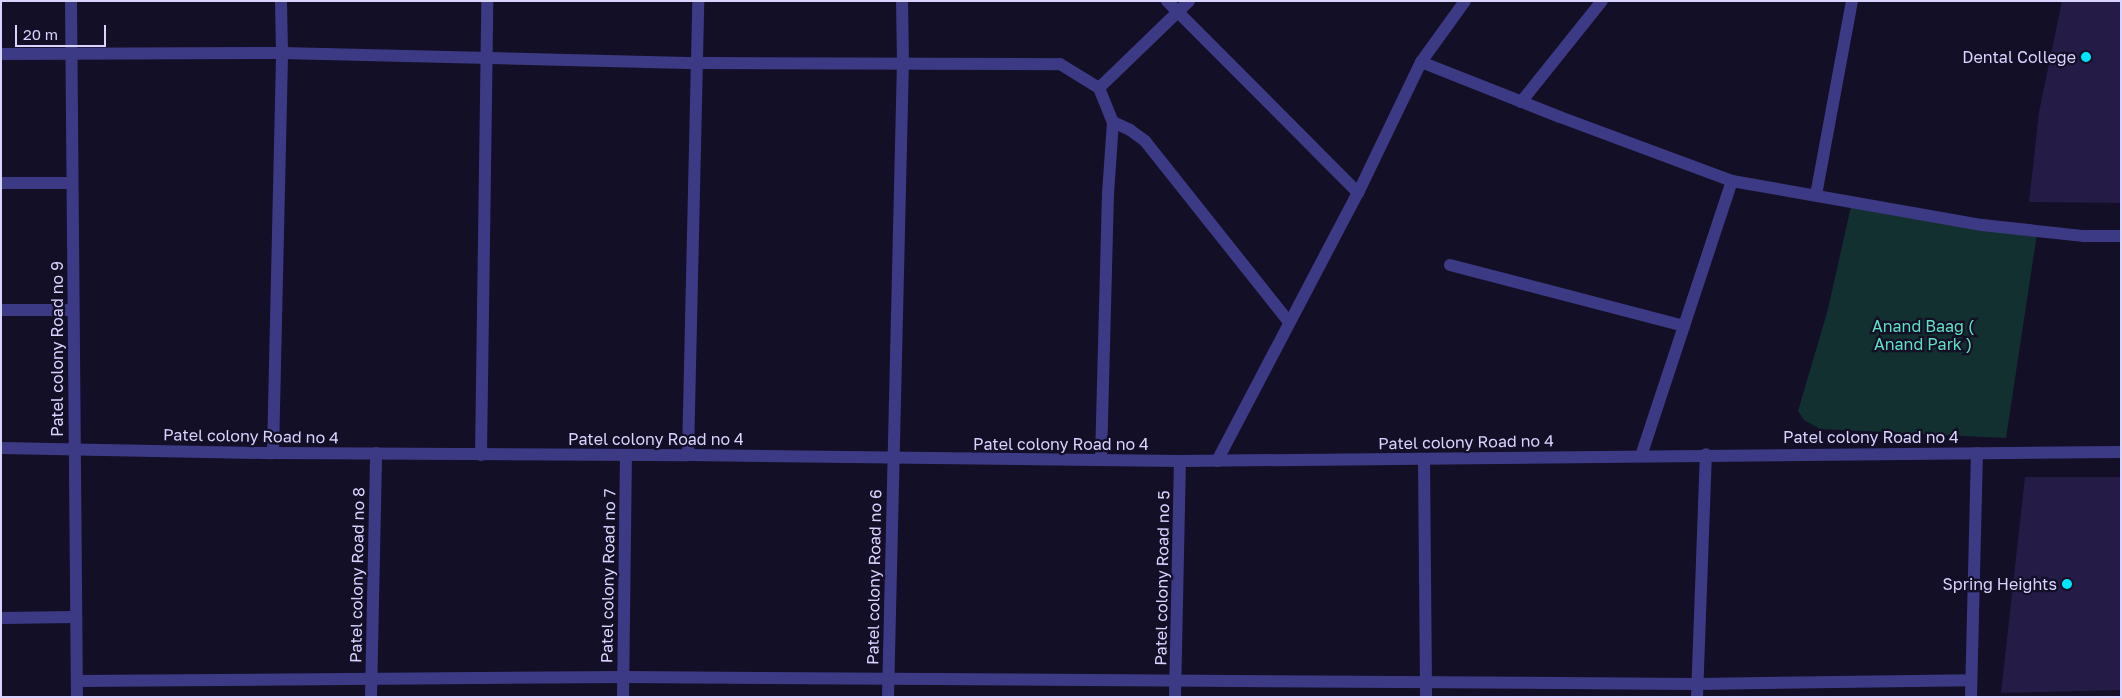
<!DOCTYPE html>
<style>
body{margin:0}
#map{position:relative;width:2122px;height:698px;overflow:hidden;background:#130f26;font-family:"Golos Text",sans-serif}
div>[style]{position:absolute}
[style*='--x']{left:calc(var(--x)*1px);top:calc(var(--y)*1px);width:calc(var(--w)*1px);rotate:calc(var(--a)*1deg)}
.green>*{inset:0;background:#12302f}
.building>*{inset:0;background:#241b47}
.minor>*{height:12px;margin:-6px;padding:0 6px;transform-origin:6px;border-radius:6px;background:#3d3a85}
.dots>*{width:14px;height:14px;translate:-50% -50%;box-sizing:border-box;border:2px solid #130f26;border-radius:50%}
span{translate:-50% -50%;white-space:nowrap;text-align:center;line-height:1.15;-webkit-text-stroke:4.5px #130f26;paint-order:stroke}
.poi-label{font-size:16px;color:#d9d4ff}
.right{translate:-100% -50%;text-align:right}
.park-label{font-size:16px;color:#5fe0c0}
.street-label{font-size:16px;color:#d9d4ff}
.frame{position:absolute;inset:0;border:2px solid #d9d4ff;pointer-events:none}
.scale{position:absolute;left:15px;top:25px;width:91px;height:22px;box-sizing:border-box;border:2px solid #d9d4ff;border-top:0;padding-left:6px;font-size:15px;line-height:18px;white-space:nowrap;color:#d9d4ff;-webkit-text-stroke:4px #130f26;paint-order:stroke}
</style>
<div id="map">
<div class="green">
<i style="clip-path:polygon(1851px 206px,2037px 234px,2006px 438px,1820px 429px,1804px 420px,1798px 411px,1828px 309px)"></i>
</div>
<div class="building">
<i style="clip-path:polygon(2062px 1px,2121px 1px,2121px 203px,2029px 202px,2039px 112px)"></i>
<i style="clip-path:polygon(2025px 477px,2121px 477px,2121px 690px,2001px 693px)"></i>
</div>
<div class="minor">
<i style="--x:71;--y:1;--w:696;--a:89.51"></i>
<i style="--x:1167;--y:1;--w:271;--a:45.1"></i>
<i style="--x:1;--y:54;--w:281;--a:-0.2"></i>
<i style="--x:282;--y:53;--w:415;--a:1.4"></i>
<i style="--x:697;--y:63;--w:363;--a:0.2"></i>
<i style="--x:1060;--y:64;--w:46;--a:31.6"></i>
<i style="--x:1099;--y:88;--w:37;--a:68"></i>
<i style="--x:1113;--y:122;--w:71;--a:94"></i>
<i style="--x:1108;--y:193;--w:267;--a:91.5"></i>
<i style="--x:1421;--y:62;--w:149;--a:21.6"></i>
<i style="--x:1560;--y:117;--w:184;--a:20.4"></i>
<i style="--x:1732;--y:181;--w:254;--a:10"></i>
<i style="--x:1982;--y:225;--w:103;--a:6.2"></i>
<i style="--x:2084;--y:236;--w:37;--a:0"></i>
<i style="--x:1099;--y:88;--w:125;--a:-44"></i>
<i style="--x:1521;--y:102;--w:129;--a:-51.3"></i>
<i style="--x:1113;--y:122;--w:19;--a:25"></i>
<i style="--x:1130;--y:130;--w:19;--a:36"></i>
<i style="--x:1145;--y:141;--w:231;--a:51.5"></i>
<i style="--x:1;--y:183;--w:71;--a:0"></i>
<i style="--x:1816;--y:195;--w:197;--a:-79.5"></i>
<i style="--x:1450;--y:265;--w:242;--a:14.6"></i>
<i style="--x:1;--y:310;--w:72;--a:0"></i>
<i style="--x:1;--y:448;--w:272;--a:1.1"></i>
<i style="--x:273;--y:453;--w:415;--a:0.3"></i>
<i style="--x:688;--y:455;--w:492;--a:0.7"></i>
<i style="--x:1180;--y:461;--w:941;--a:-0.55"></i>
<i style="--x:273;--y:453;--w:400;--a:-88.7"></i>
<i style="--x:282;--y:53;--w:52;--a:-91.1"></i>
<i style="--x:481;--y:455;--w:454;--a:-89.2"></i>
<i style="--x:688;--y:455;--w:454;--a:-88.7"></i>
<i style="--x:1641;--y:456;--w:290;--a:-71.7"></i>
<i style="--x:1424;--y:459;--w:238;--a:89.5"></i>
<i style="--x:1217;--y:461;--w:303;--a:-62.3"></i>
<i style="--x:1358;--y:193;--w:145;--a:-64.3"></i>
<i style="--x:1421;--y:62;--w:75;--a:-54.2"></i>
<i style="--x:1;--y:618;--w:74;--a:-0.8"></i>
<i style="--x:77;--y:681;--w:546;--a:-0.42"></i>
<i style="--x:623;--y:677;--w:1074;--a:0.37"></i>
<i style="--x:1697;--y:684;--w:274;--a:-0.8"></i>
<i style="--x:371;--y:697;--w:244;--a:-88.8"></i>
<i style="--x:623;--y:697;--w:241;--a:-89.3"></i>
<i style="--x:888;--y:697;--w:635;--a:-88.65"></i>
<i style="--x:903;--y:62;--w:61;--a:-90.9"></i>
<i style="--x:1175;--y:697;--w:236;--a:-88.8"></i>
<i style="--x:1697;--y:697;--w:243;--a:-87.9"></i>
<i style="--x:1971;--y:697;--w:244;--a:-88.6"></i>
</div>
<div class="dots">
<i style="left:2086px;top:57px;background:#00e5ff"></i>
<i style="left:2067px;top:584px;background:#00e5ff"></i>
</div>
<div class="poi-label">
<span class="right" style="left:2076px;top:57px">Dental College</span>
<span class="right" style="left:2057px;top:584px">Spring Heights</span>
</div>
<div class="park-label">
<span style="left:1923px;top:335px">Anand Baag (<br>Anand Park )</span>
</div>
<div class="street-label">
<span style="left:57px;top:349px;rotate:-90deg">Patel colony Road no 9</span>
<span style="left:251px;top:436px;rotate:1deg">Patel colony Road no 4</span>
<span style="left:1871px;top:437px">Patel colony Road no 4</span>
<span style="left:656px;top:439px">Patel colony Road no 4</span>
<span style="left:1466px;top:442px;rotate:-1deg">Patel colony Road no 4</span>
<span style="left:1061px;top:444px">Patel colony Road no 4</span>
<span style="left:357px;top:575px;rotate:-89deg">Patel colony Road no 8</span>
<span style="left:608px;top:576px;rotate:-89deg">Patel colony Road no 7</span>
<span style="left:874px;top:577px;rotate:-89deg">Patel colony Road no 6</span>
<span style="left:1162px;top:578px;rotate:-89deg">Patel colony Road no 5</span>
</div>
<div class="frame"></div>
<div class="scale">20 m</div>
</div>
